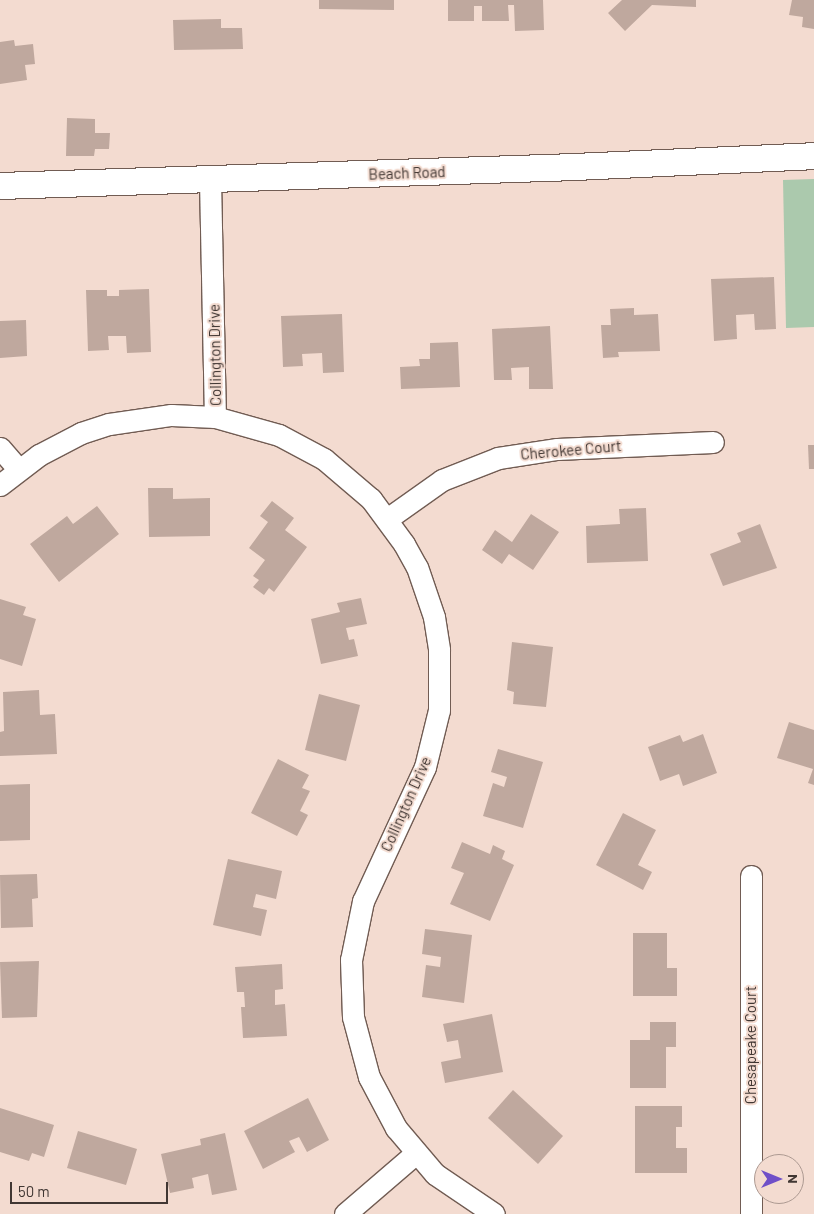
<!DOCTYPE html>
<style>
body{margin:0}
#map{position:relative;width:814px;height:1214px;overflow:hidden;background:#f3dbd0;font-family:Barlow,sans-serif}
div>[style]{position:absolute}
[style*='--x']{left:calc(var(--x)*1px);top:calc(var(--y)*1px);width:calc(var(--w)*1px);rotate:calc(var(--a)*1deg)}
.green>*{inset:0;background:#abc9ad}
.building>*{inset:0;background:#bfa89e}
.roads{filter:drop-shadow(1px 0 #715c53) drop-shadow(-1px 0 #715c53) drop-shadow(0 1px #715c53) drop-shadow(0 -1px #715c53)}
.minor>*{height:21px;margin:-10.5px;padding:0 10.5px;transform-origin:10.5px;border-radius:10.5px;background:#fff}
.tertiary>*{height:26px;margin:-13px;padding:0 13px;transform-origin:13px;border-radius:13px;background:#fff}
span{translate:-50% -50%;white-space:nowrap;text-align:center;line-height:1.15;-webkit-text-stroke:4px #f3dbd0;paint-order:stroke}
.street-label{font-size:15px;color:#413733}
.north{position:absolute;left:754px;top:1154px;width:50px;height:50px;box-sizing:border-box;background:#f3dbd0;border:1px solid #ac9991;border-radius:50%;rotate:90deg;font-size:14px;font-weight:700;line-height:20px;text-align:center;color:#413733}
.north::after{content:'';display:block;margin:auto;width:18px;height:22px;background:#6f4fc8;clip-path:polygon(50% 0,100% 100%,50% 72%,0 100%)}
.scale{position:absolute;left:10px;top:1182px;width:158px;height:22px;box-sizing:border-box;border:2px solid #413733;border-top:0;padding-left:6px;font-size:15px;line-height:18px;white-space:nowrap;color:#413733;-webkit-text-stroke:4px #f3dbd0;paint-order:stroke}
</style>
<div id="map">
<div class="green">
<i style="clip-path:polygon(814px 179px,814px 327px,786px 328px,783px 180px)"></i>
</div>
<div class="building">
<i style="clip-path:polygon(319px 0,394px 0,394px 10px,319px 9px)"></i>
<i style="clip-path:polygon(448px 0,543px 0,544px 30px,515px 31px,514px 5px,508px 5px,509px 21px,482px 21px,482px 6px,474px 6px,474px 21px,448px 21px)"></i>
<i style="clip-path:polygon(622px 0,696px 0,696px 7px,652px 5px,625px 31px,608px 13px)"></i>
<i style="clip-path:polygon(792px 0,814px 0,814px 29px,802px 27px,803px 17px,789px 15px)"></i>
<i style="clip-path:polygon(221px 19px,221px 28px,242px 28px,243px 49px,174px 50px,173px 20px)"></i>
<i style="clip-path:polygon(14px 40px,15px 46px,33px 44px,35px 64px,25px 65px,27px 80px,0 84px,0 42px)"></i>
<i style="clip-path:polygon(67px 118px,95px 119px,95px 133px,110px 133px,109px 149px,95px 149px,94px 156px,66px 156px)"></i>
<i style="clip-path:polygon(774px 277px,776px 329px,755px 330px,754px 314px,736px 315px,737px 339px,714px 341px,711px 279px)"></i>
<i style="clip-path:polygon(149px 289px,151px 352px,127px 353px,126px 336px,108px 336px,109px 350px,88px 351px,86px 290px,107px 290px,107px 296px,119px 296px,119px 290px)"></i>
<i style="clip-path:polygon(634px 308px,634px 315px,658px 314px,660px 351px,618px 352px,619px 357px,603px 358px,601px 325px,611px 325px,610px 309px)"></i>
<i style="clip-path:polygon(342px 314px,344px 372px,323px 373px,322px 353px,302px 354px,303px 366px,283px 367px,281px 316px)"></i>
<i style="clip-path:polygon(26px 320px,27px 356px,0 358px,0 321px)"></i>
<i style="clip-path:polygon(550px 326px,553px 389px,529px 389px,529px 367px,511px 368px,512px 380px,494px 380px,492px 329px)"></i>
<i style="clip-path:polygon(458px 342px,460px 387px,401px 389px,400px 367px,420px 366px,419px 359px,430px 359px,430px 343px)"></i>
<i style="clip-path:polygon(808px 445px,814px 445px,814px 469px,809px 469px)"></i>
<i style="clip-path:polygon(148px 488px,173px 488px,173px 499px,210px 498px,210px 536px,149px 537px)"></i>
<i style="clip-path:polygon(272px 501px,294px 518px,285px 530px,307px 547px,274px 592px,269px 588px,264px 595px,253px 587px,259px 580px,253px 576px,265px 560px,249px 548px,268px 522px,260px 516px)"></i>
<i style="clip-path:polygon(97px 506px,119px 534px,59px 582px,30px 544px,67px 516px,73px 524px)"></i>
<i style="clip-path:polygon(646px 508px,648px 561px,587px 563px,586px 526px,620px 524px,619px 509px)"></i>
<i style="clip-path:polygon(531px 514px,559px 532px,533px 570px,509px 554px,502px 564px,482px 550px,495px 530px,512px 542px)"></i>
<i style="clip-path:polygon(760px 524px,777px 568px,723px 586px,710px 554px,741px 542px,737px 533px)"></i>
<i style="clip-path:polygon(361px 598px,367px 624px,346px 628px,349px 640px,354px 639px,358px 656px,321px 664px,311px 619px,340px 612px,337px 603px)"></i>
<i style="clip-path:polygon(0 599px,26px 607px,23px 615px,36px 619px,22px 666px,0 659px)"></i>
<i style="clip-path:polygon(512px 642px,553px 647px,546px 707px,513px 704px,514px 692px,507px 690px)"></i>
<i style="clip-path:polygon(39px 690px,40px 715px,55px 714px,57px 754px,0 756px,0 732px,4px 731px,3px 692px)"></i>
<i style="clip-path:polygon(319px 694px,360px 705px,346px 761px,305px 750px)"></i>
<i style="clip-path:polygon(789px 722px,814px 730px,814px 785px,808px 783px,813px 769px,777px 758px)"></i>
<i style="clip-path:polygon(703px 734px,717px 773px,683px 786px,679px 774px,660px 781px,648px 747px,680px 735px,683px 742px)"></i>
<i style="clip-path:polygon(498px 749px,543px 762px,523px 828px,483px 816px,493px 783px,504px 787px,507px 777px,491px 772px)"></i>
<i style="clip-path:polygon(278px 759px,309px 775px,302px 788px,310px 791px,300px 811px,308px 815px,297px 836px,251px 813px)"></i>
<i style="clip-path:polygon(30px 784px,30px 840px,0 841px,0 785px)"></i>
<i style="clip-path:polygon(623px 813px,656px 830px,638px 865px,652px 872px,643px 890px,596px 865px)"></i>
<i style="clip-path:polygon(462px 842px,490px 854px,493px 845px,505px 851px,502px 859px,514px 865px,490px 921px,450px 904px,464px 873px,451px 868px)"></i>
<i style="clip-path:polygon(228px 859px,282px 871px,276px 899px,256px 894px,253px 907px,267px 910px,261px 936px,213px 925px)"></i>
<i style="clip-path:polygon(37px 874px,38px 898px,32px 899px,33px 927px,1px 928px,0 875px)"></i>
<i style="clip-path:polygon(425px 929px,472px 935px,464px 1003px,422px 997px,426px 965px,440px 967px,441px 957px,422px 954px)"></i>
<i style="clip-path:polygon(633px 933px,667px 933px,667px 968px,677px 968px,677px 996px,633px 996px)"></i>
<i style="clip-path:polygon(39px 961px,37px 1017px,2px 1018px,0 962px)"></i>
<i style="clip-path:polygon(282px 964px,283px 989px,275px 990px,275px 1005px,285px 1004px,287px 1036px,243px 1038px,241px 1007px,245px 1007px,244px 992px,237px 992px,235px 967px)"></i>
<i style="clip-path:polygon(492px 1014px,503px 1072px,445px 1083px,441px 1062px,461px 1058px,458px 1040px,447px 1042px,443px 1024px)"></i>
<i style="clip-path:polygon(650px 1022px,676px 1022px,676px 1047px,666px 1047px,666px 1088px,630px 1088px,630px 1040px,650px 1040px)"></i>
<i style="clip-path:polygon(513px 1090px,563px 1136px,538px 1164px,488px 1118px)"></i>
<i style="clip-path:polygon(308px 1098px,329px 1140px,307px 1152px,299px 1137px,289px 1141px,295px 1152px,263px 1169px,244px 1131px)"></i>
<i style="clip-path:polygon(635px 1106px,682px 1106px,682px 1127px,676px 1127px,676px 1148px,687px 1148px,687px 1173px,635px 1173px)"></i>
<i style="clip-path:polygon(0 1108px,54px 1125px,44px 1157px,32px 1153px,29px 1161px,0 1152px)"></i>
<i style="clip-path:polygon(78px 1131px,137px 1149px,126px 1185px,67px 1168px)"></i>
<i style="clip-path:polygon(225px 1133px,237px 1190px,212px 1195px,208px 1174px,192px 1178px,194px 1188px,170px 1193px,161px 1154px,201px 1145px,200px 1139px)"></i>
</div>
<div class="roads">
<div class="minor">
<i style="--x:210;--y:180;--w:237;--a:88.8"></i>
<i style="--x:0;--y:448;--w:28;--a:49"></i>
<i style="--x:0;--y:485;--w:49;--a:-37.6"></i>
<i style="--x:39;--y:455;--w:47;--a:-27.6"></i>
<i style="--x:81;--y:433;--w:29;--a:-18"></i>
<i style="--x:109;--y:424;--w:63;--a:-8.3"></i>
<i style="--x:171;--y:415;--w:44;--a:2.6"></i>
<i style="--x:215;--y:417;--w:66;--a:15.7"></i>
<i style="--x:279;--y:435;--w:51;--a:28.1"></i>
<i style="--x:324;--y:459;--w:62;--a:40.4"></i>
<i style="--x:371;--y:499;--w:56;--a:53.7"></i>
<i style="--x:404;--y:544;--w:26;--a:61"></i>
<i style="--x:417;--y:567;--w:53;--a:71.2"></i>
<i style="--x:434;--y:617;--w:33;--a:81"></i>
<i style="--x:439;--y:650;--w:60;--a:90"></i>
<i style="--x:439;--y:710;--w:59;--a:103.8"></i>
<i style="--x:425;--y:767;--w:148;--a:114.8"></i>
<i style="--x:363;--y:901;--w:60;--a:101.5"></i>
<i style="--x:351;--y:960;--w:57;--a:88"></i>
<i style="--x:353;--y:1017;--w:62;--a:75.1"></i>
<i style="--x:369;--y:1077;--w:58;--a:62.1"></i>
<i style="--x:396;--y:1128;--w:60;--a:49.7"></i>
<i style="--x:435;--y:1174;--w:71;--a:34.1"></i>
<i style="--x:387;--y:519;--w:67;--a:-35.3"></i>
<i style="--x:442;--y:480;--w:60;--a:-21.4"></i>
<i style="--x:498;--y:458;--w:60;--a:-8.7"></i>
<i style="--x:557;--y:449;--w:156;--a:-2.6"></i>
<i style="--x:751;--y:876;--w:338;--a:90"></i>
<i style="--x:345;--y:1214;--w:94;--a:-40.7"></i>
</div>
<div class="tertiary">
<i style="--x:0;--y:186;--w:575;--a:-1.89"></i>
<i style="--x:575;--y:167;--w:239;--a:-2.6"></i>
</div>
</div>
<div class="street-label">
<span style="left:407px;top:173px;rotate:-2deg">Beach Road</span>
<span style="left:215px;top:355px;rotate:-91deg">Collington Drive</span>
<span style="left:571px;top:450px;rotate:-5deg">Cherokee Court</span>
<span style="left:406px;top:804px;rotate:-66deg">Collington Drive</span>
<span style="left:751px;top:1045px;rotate:-90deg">Chesapeake Court</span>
</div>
<div class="north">N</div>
<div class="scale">50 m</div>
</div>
